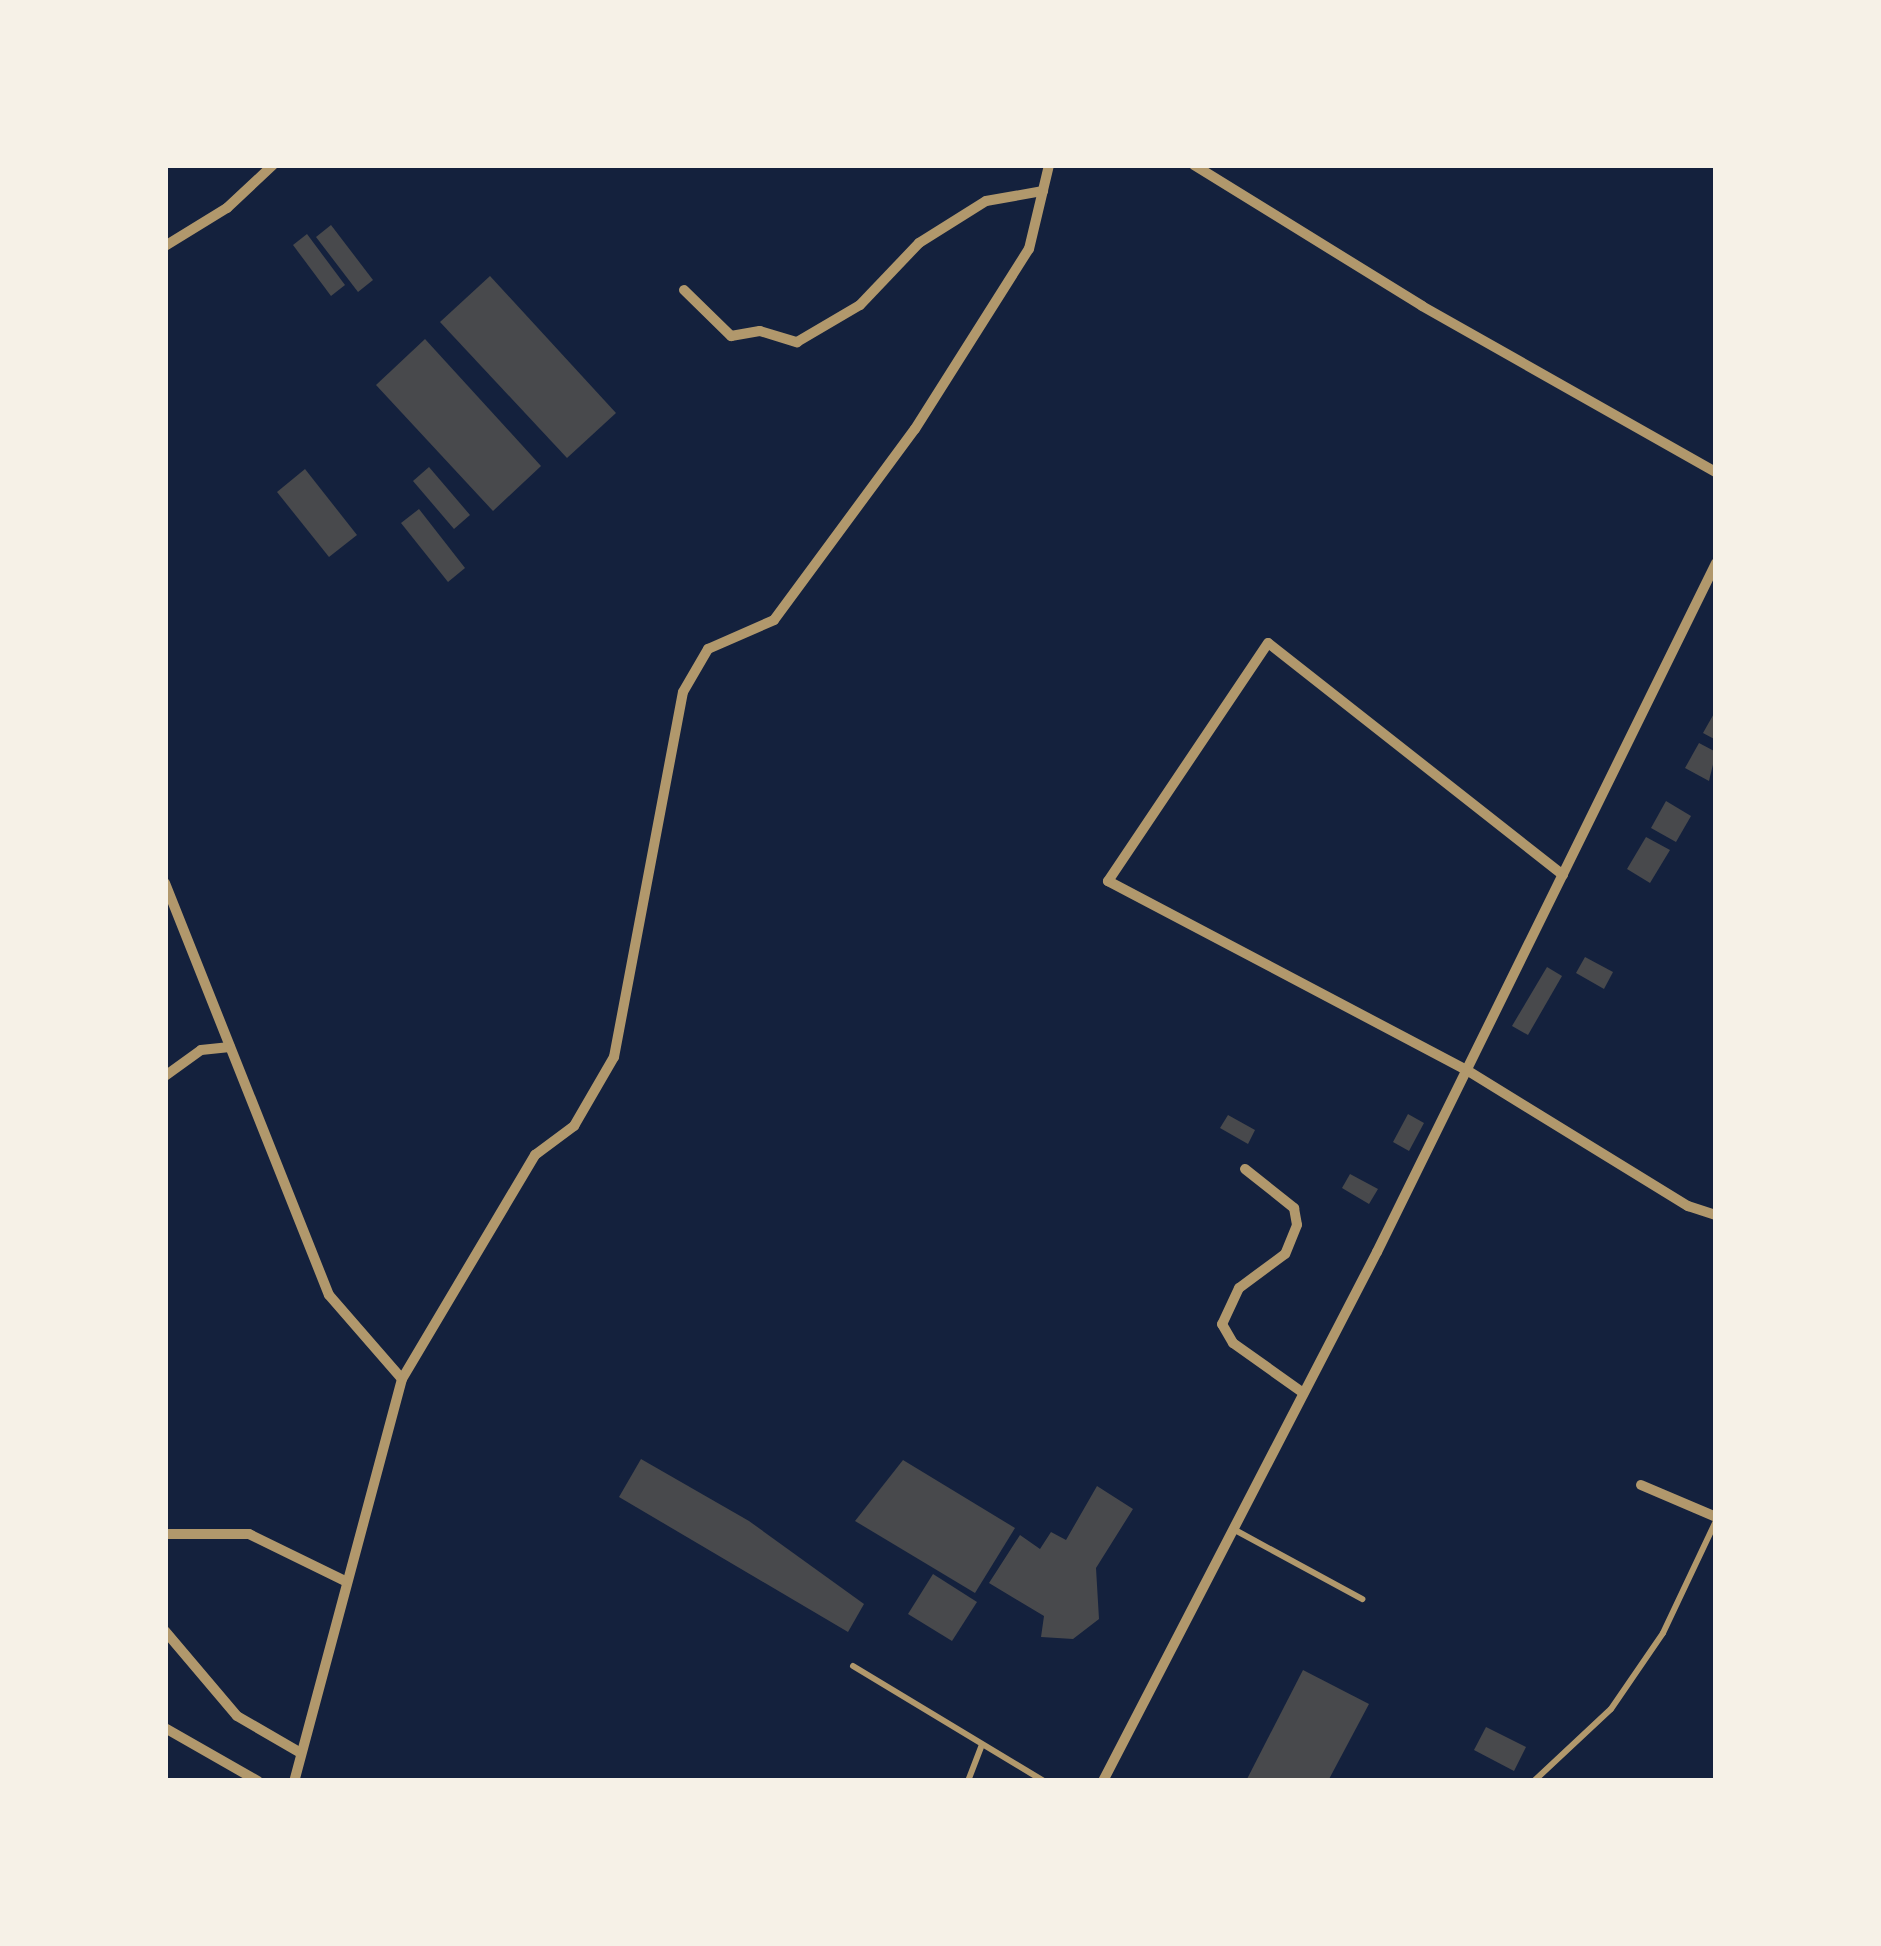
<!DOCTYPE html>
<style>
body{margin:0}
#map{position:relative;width:1881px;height:1946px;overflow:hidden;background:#14213d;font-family:"Fira Sans Condensed",sans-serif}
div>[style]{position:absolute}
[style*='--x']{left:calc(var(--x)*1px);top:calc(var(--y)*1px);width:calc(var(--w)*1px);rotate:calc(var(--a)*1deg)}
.building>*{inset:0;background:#48494c}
.service>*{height:6px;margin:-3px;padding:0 3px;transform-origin:3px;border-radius:3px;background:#b1986c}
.minor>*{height:10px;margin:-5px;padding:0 5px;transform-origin:5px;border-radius:5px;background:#b1986c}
span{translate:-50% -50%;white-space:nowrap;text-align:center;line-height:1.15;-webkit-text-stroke:9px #f6f1e7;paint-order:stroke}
.frame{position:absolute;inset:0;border:168px solid #f6f1e7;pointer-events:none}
</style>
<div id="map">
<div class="building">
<i style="clip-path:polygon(331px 225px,373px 280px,358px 292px,316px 237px)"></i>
<i style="clip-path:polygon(307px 234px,345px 285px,331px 296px,293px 245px)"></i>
<i style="clip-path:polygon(490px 276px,616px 413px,567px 458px,440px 322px)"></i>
<i style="clip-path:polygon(425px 339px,541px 466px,493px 511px,376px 385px)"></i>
<i style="clip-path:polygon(429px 467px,470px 515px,454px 529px,413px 481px)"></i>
<i style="clip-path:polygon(305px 469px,357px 535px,329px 557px,277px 492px)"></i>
<i style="clip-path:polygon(419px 509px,465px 568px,448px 582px,401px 523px)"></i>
<i style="clip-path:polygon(1716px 710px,1716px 740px,1703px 733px)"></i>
<i style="clip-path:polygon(1699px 743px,1716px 752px,1709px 781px,1685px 768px)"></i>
<i style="clip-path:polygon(1666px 801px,1691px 816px,1676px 842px,1651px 828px)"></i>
<i style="clip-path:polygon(1646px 837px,1670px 850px,1650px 883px,1627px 869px)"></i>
<i style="clip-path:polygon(1585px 957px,1613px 972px,1604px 989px,1576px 973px)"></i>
<i style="clip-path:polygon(1547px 967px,1562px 976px,1528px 1035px,1512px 1026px)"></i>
<i style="clip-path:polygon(1408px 1114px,1424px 1123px,1409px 1151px,1393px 1142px)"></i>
<i style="clip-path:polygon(1228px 1115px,1255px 1130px,1248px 1144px,1220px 1128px)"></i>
<i style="clip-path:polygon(1350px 1174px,1378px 1189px,1369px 1204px,1342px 1188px)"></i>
<i style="clip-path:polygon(641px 1459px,749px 1521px,864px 1604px,848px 1632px,619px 1497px)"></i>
<i style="clip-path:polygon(903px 1460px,1015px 1528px,975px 1593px,855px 1521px)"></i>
<i style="clip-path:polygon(1097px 1486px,1133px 1509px,1096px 1568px,1099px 1619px,1073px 1639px,1041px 1637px,1044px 1616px,989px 1583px,1020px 1535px,1040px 1549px,1051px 1532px,1066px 1540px)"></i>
<i style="clip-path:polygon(933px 1574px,977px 1602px,952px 1641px,908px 1614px)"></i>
<i style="clip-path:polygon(1303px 1670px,1369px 1704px,1328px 1781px,1246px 1781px)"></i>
<i style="clip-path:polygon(1486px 1727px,1526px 1747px,1514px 1771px,1474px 1750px)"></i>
</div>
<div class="service">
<i style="--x:1235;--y:1530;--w:145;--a:28.5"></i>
<i style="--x:853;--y:1666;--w:223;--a:31.1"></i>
<i style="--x:968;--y:1781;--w:39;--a:-69"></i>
<i style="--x:1534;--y:1781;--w:105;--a:-43.1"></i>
<i style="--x:1611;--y:1709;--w:92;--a:-55.6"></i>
<i style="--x:1663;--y:1633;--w:124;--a:-64.7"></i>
</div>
<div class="minor">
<i style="--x:1194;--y:165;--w:268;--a:31.7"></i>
<i style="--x:1422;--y:306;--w:338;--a:29.5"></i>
<i style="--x:165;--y:246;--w:73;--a:-31.5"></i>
<i style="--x:227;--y:208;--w:63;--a:-43.1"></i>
<i style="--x:684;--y:290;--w:66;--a:44.4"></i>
<i style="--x:731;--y:336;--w:29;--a:-10"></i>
<i style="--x:760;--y:331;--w:39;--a:17"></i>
<i style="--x:797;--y:342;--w:73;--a:-30.4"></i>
<i style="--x:860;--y:305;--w:86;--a:-46.4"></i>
<i style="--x:919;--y:243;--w:79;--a:-32.1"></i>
<i style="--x:986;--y:201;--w:58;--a:-10"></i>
<i style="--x:1563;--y:875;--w:375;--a:-141.8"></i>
<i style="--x:1268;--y:643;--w:287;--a:123.9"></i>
<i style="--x:1108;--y:881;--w:403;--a:27.8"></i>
<i style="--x:1465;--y:1069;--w:262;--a:31.6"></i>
<i style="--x:1688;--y:1206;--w:29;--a:18"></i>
<i style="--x:165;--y:883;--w:443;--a:68.3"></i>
<i style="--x:329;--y:1295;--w:111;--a:49"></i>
<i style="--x:402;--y:1379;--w:416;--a:105"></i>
<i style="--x:165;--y:1076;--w:44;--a:-35.8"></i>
<i style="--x:201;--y:1050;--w:29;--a:-6"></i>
<i style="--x:1245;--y:1169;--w:63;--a:38.5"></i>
<i style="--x:1294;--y:1208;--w:17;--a:80"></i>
<i style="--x:1297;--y:1225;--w:31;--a:112"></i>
<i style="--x:1285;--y:1254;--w:57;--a:143.5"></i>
<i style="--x:1239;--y:1288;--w:40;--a:115"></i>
<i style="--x:1222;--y:1324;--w:22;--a:60"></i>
<i style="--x:1233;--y:1343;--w:85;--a:35.4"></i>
<i style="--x:402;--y:1379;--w:261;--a:-59.3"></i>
<i style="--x:535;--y:1155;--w:49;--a:-36.6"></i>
<i style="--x:574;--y:1126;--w:80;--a:-59.9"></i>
<i style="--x:614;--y:1057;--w:371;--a:-79.3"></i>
<i style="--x:683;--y:692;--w:50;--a:-59.8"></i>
<i style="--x:708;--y:649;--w:72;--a:-23.7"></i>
<i style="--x:774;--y:620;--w:237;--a:-53.6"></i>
<i style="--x:915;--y:429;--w:213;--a:-57.7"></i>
<i style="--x:1029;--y:249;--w:86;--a:-76.6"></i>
<i style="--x:1641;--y:1485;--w:82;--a:23.1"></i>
<i style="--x:165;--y:1534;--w:84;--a:0"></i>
<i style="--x:249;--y:1534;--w:107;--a:26.1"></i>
<i style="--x:165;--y:1631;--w:111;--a:49.7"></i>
<i style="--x:237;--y:1716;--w:72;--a:30.1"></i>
<i style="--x:165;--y:1728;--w:107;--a:29.7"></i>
<i style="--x:1103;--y:1781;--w:596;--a:-62.62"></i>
<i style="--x:1377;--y:1252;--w:768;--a:-63.8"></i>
</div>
<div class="frame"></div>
</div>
